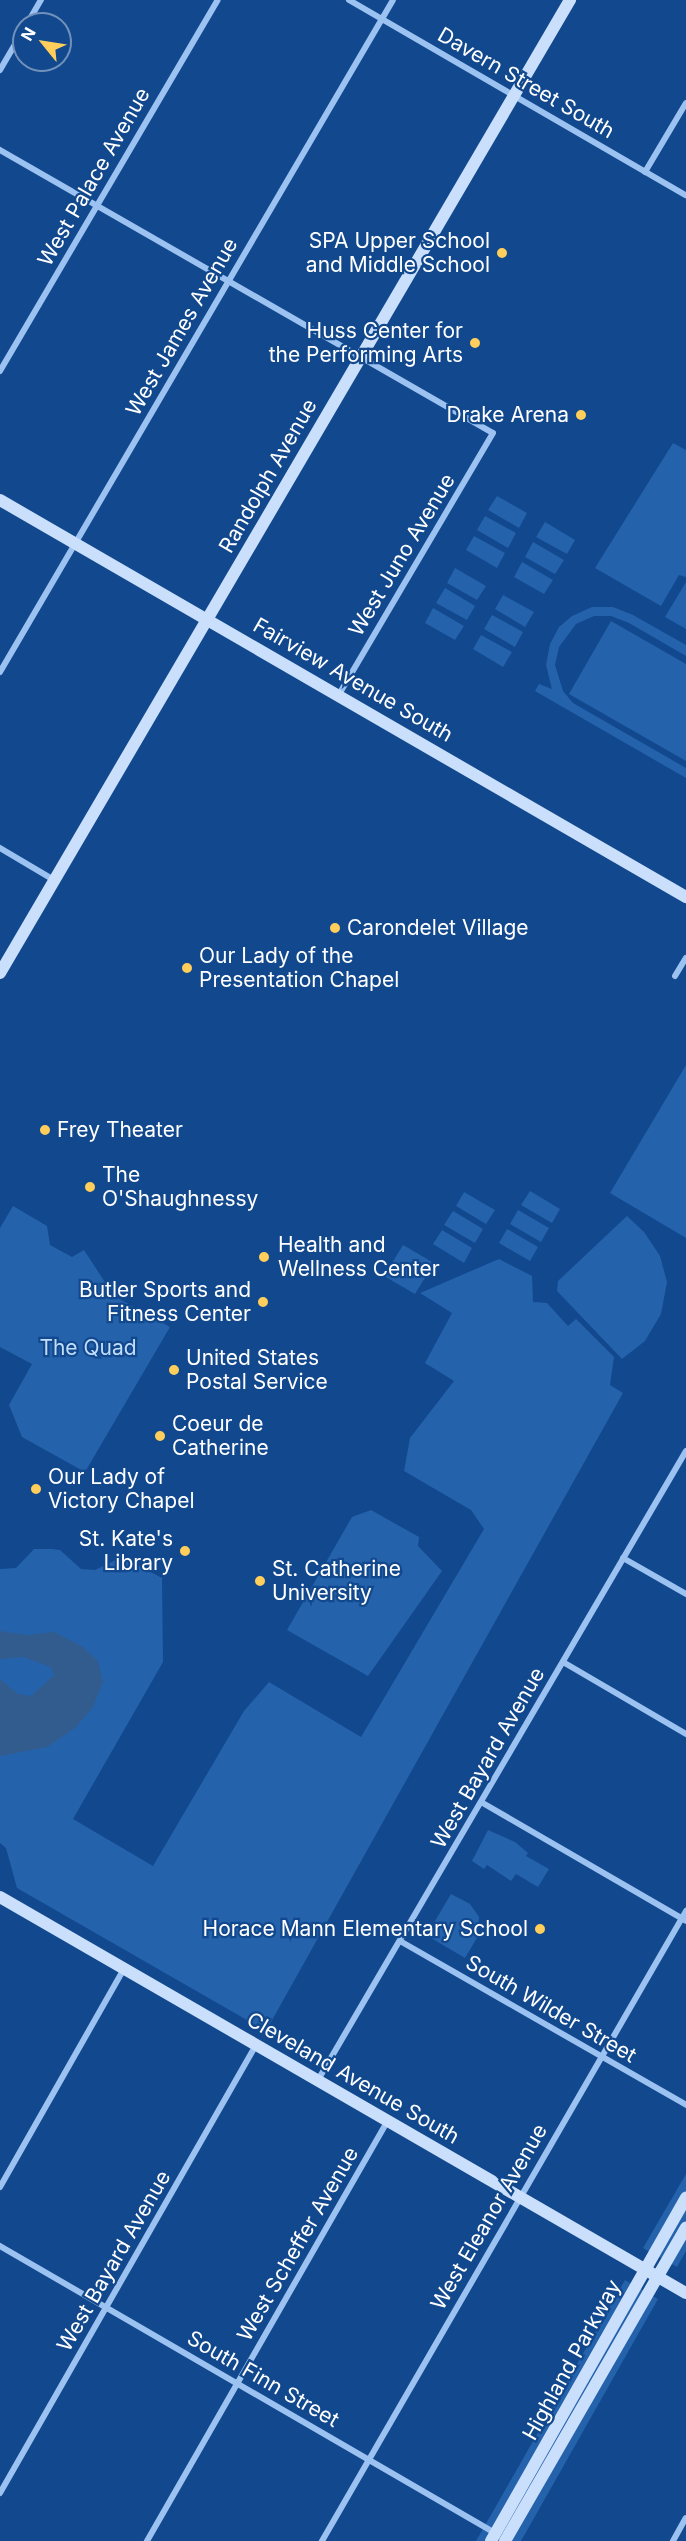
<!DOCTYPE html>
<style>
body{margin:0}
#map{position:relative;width:686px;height:2541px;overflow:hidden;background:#12488d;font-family:Inter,sans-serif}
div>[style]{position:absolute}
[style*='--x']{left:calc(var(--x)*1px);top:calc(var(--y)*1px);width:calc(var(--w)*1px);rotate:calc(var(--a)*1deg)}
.green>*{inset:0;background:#2462ac}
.water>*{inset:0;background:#335c8e}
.street>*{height:6px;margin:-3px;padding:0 3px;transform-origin:3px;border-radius:3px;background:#9bc2f1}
.secondary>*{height:12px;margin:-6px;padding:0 6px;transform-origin:6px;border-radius:6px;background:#c9dffc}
.dots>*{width:16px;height:16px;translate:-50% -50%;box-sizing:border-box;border:3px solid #12488d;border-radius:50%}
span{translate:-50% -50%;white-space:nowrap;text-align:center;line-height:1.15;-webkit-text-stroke:4.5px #12488d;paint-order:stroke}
.street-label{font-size:21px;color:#fff}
.poi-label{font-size:21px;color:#fff}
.right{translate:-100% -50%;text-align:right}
.left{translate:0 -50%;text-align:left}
.park-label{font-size:21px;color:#c1ddfc}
.north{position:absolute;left:12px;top:12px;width:60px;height:60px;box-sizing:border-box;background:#12488d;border:2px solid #7191bb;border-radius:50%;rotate:300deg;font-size:16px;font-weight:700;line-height:24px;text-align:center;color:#fff}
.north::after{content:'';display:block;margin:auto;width:21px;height:27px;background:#ffce5b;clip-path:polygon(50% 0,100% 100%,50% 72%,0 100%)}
</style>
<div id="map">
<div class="green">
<i style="clip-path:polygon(673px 443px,686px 450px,686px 577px,679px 575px,661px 606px,595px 568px)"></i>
<i style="clip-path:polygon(497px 496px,527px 513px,519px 528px,488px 510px)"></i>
<i style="clip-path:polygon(485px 516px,516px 533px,508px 548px,477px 530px)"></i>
<i style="clip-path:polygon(545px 522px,575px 540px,567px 554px,536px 537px)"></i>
<i style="clip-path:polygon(474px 536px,505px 553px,497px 568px,466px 550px)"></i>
<i style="clip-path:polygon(533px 542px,564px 560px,555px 574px,525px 557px)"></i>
<i style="clip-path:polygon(522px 562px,553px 580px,544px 594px,514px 577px)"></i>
<i style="clip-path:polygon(455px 568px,486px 586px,477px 600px,447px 583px)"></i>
<i style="clip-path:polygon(686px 582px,686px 629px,665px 617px)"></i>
<i style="clip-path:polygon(445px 588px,475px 606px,467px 620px,436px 603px)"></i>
<i style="clip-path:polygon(503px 595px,534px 612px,525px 627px,495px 609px)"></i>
<i style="clip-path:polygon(592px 607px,613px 607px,633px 615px,686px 645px,686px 656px,629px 623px,611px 616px,594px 616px,576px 624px,559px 647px,555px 665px,563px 691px,573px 703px,686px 768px,686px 778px,535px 691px,539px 684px,552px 689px,546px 665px,550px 644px,559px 627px,572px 616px)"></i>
<i style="clip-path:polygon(433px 608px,464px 626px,455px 640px,425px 623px)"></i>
<i style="clip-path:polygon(492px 615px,523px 632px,515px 647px,484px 629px)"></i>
<i style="clip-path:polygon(611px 621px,686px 664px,686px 761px,569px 694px)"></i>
<i style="clip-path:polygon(481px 635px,512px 652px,503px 667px,473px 649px)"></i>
<i style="clip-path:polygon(686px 1065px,686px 1238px,610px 1193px)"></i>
<i style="clip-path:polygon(530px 1191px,560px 1209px,552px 1223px,521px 1205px)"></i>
<i style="clip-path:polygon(464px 1192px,495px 1210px,486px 1224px,456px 1206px)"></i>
<i style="clip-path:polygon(13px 1206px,47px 1226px,50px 1245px,72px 1257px,84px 1250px,114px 1296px,170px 1327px,85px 1472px,22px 1437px,9px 1405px,32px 1364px,0 1347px,0 1228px)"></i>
<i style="clip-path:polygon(518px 1210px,549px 1228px,541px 1242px,510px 1224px)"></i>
<i style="clip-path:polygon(453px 1211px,483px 1229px,475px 1243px,444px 1225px)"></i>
<i style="clip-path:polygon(627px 1216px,644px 1232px,660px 1256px,667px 1282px,661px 1314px,645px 1341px,622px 1359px,557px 1291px,558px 1281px)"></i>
<i style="clip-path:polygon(507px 1229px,538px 1247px,530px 1261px,499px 1243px)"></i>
<i style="clip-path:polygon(442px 1230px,472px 1248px,464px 1263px,433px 1244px)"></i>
<i style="clip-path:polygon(403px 1245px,434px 1263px,415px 1294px,384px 1276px)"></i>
<i style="clip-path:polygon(499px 1259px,532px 1276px,533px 1302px,547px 1303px,568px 1326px,576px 1319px,614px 1357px,610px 1385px,623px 1393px,266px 2031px,17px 1888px,6px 1848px,0 1843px,0 1569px,16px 1568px,34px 1549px,52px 1549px,60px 1550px,81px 1569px,95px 1570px,122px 1557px,162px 1578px,163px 1662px,73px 1819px,153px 1866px,244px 1711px,269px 1682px,361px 1737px,484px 1529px,471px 1510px,404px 1471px,410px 1438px,454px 1381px,425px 1363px,452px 1313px,420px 1293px)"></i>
<i style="clip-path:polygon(371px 1510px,419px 1537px,418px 1546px,442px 1571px,368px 1676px,287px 1630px,352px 1517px)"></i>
<i style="clip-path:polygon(488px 1830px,515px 1842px,528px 1853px,526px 1856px,549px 1869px,538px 1887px,516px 1874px,511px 1881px,487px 1865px,484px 1869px,472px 1861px)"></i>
<i style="clip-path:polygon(451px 1894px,470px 1904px,479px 1917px,478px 1936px,465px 1958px,431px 1938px,429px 1931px)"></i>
<i style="clip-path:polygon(686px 2174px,686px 2251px,677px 2267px,643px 2248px)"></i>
<i style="clip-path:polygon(625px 2280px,658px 2299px,521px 2541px,476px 2541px)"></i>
</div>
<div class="water">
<i style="clip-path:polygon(0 1631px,26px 1635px,54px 1632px,83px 1647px,98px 1661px,103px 1682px,93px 1707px,75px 1728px,47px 1747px,0 1756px,0 1679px,18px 1694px,31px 1696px,54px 1675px,51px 1667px,23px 1657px,0 1659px)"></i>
</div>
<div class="street">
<i style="--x:349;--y:0;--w:389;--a:30.1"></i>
<i style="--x:27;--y:24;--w:28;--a:-60"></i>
<i style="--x:0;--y:70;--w:48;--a:-59.7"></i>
<i style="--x:0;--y:150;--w:568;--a:29.86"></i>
<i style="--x:493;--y:433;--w:303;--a:120.5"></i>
<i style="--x:645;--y:172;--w:80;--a:-59.3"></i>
<i style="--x:0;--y:371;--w:430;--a:-59.6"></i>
<i style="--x:0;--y:672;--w:778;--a:-59.68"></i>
<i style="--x:0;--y:848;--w:63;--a:30.7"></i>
<i style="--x:675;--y:976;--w:21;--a:-59"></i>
<i style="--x:623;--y:1558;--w:73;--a:29.7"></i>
<i style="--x:563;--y:1662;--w:143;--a:30.3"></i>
<i style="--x:481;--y:1802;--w:237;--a:30.1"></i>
<i style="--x:400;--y:1941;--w:330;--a:29.8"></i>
<i style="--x:318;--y:2080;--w:729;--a:-59.67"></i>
<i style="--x:0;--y:2187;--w:251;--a:-60.4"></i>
<i style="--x:0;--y:2246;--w:572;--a:30.11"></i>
<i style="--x:0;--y:2493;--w:516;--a:-60.26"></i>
<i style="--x:147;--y:2541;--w:484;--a:-60.2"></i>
<i style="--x:322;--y:2541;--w:728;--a:-59.98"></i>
<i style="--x:673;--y:2541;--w:26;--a:-61"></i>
</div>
<div class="secondary">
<i style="--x:0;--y:500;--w:793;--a:30.06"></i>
<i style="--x:0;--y:973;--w:1128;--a:-59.64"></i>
<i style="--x:0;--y:1897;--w:792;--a:30"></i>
<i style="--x:491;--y:2541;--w:395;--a:-60.4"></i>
<i style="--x:505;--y:2541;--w:362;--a:-60"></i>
</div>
<div class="dots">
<i style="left:502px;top:253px;background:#ffce5b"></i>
<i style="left:475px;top:343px;background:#ffce5b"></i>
<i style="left:581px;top:415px;background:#ffce5b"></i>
<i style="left:335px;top:928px;background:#ffce5b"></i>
<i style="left:187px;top:968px;background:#ffce5b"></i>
<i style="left:45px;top:1130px;background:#ffce5b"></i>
<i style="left:90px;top:1187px;background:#ffce5b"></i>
<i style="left:264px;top:1257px;background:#ffce5b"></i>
<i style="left:263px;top:1302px;background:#ffce5b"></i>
<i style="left:174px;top:1370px;background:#ffce5b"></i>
<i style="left:160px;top:1436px;background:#ffce5b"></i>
<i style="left:36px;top:1489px;background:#ffce5b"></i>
<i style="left:185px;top:1551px;background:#ffce5b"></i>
<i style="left:260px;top:1581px;background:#ffce5b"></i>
<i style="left:540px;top:1929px;background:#ffce5b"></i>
</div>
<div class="street-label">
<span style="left:526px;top:83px;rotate:30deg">Davern Street South</span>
<span style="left:94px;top:177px;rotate:-60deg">West Palace Avenue</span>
<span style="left:182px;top:327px;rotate:-60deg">West James Avenue</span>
<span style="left:268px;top:476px;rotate:-60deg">Randolph Avenue</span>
<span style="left:402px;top:555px;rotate:-59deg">West Juno Avenue</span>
<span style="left:353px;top:680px;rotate:30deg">Fairview Avenue South</span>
<span style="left:488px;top:1758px;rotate:-60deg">West Bayard Avenue</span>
<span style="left:551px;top:2009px;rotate:30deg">South Wilder Street</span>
<span style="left:353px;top:2078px;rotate:30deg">Cleveland Avenue South</span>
<span style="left:489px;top:2217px;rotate:-60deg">West Eleanor Avenue</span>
<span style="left:298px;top:2244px;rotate:-60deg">West Scheffer Avenue</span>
<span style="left:114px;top:2261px;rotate:-60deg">West Bayard Avenue</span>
<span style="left:572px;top:2360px;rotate:-61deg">Highland Parkway</span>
<span style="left:263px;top:2379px;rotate:30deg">South Finn Street</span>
</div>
<div class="poi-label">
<span class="right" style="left:490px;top:253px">SPA Upper School<br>and Middle School</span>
<span class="right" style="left:463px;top:343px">Huss Center for<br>the Performing Arts</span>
<span class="right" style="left:569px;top:415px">Drake Arena</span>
<span class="left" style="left:347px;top:928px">Carondelet Village</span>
<span class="left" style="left:199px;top:968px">Our Lady of the<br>Presentation Chapel</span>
<span class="left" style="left:57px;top:1130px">Frey Theater</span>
<span class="left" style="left:102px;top:1187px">The<br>O'Shaughnessy</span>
<span class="left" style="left:278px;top:1257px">Health and<br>Wellness Center</span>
<span class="right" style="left:251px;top:1302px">Butler Sports and<br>Fitness Center</span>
<span class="left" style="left:186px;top:1370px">United States<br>Postal Service</span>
<span class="left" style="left:172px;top:1436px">Coeur de<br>Catherine</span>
<span class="left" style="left:48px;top:1489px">Our Lady of<br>Victory Chapel</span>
<span class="right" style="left:173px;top:1551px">St. Kate's<br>Library</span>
<span class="left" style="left:272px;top:1581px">St. Catherine<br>University</span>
<span class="right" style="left:528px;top:1929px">Horace Mann Elementary School</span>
</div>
<div class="park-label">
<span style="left:88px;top:1348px">The Quad</span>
</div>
<div class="north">N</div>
</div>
